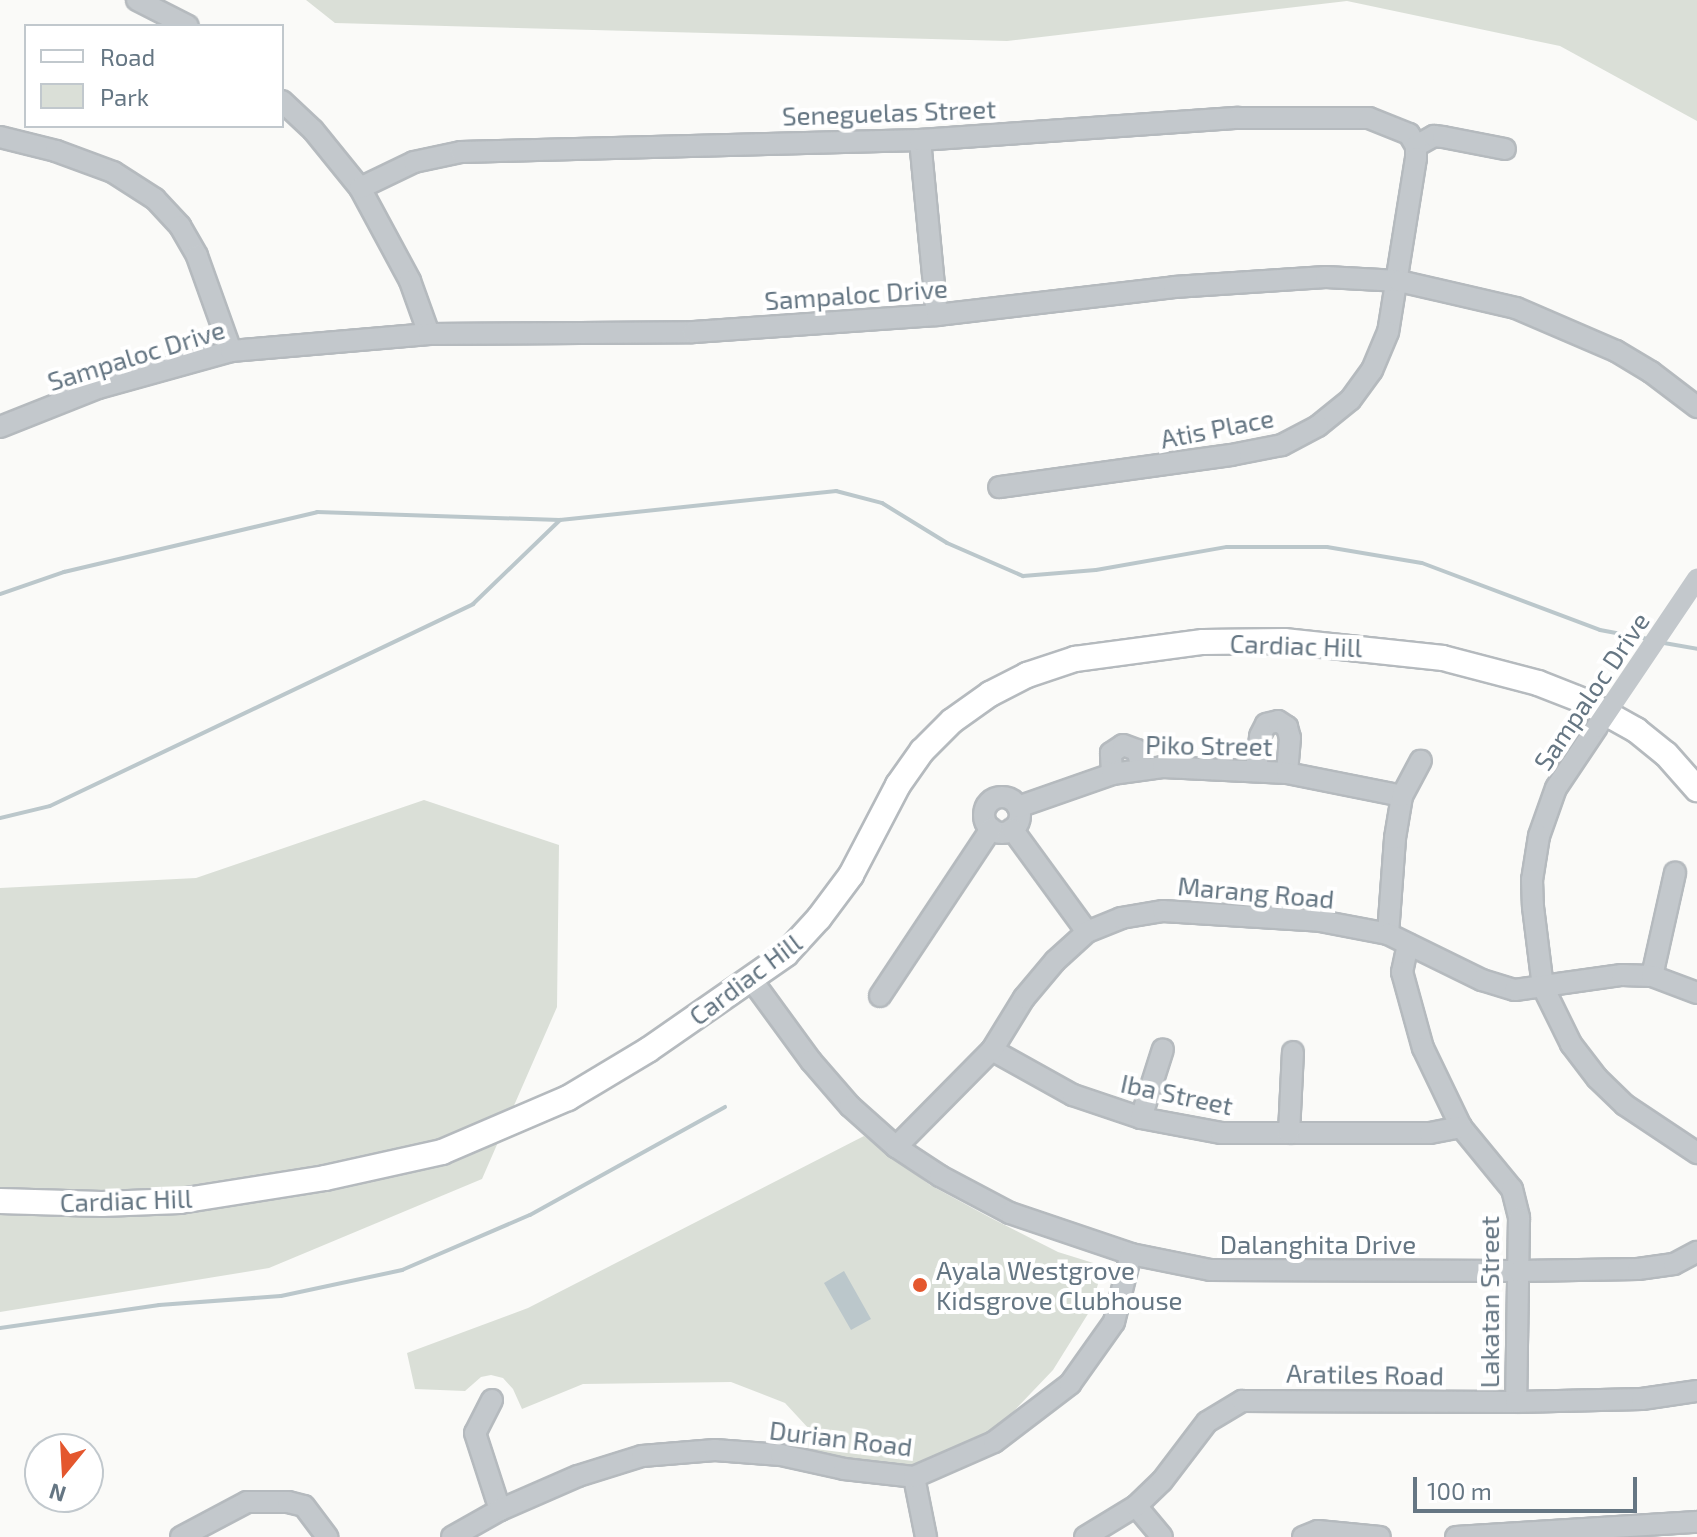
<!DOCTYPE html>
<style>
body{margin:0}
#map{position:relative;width:1697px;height:1537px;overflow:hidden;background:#fafaf8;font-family:"Exo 2",sans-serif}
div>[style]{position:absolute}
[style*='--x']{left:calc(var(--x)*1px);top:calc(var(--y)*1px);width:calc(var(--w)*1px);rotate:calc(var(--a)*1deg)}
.green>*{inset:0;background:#dadfd7}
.water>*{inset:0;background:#bbc7cb}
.stream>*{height:4px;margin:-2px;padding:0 2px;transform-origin:2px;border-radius:2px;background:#bbc7cb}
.roads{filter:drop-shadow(2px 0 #b5babe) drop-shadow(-2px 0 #b5babe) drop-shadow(0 2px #b5babe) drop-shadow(0 -2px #b5babe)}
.minor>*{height:20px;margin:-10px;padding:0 10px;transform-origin:10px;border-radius:10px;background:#c3c8cc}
.minor>.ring{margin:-10px;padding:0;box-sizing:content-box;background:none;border:20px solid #c3c8cc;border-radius:50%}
.major>*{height:24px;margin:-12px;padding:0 12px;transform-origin:12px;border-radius:12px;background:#fff}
.minor-bridge>*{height:20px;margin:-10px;padding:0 10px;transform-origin:10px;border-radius:10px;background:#c3c8cc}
.dots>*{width:22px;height:22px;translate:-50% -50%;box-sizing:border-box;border:4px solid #fff;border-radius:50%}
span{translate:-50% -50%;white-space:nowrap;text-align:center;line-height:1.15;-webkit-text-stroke:8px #fff;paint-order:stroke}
.street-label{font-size:26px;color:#657683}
.poi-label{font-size:26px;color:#657683}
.left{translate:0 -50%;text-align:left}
.legend{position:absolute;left:24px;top:24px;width:260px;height:104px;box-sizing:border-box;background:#fff;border:2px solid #c1c8cd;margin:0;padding:10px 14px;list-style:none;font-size:24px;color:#657683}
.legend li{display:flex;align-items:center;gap:16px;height:40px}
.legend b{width:40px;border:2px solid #c1c8cd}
.north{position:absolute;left:24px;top:1433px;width:80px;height:80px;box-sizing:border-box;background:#fff;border:2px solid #c1c8cd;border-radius:50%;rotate:198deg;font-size:22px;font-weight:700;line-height:32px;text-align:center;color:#657683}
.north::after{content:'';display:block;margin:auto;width:28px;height:36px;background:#e4572e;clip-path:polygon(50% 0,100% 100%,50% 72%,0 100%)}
.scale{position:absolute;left:1413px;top:1477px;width:224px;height:36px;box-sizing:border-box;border:4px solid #657683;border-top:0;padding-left:10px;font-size:24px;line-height:28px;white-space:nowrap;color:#657683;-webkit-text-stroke:6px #fff;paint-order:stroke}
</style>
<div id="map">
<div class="green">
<i style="clip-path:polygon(306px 0,1697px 0,1697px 121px,1560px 46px,1347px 1px,1007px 41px,335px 23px)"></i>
<i style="clip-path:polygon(424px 800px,559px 845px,557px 1007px,482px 1179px,269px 1268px,0 1312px,0 888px,196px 878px)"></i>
<i style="clip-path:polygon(864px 1136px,930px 1185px,989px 1217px,1058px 1252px,1103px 1266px,1091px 1309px,1053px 1370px,993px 1433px,914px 1467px,804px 1454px,810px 1430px,785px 1403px,731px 1382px,583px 1384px,522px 1409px,513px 1389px,503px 1378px,491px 1375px,481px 1377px,465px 1391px,415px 1389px,407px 1353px,528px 1308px)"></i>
</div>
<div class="water">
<i style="clip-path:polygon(844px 1271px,871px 1319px,851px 1330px,824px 1283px)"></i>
</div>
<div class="stream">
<i style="--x:0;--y:594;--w:68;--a:-19"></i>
<i style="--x:64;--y:572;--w:260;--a:-13.3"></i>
<i style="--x:317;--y:512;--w:243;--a:1.9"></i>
<i style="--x:560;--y:520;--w:278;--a:-6"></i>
<i style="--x:836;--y:491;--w:48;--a:14.6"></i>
<i style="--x:882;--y:503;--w:76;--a:31.6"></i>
<i style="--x:947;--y:543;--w:83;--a:23.5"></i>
<i style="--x:1023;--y:576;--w:73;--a:-4.7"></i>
<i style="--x:1096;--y:570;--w:133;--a:-10"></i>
<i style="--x:1227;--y:547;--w:100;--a:0"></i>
<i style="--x:1327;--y:547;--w:96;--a:9.6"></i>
<i style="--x:1422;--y:563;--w:190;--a:20.6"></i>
<i style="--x:1600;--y:630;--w:49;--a:10.6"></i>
<i style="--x:1664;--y:643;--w:34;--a:10"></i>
<i style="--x:0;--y:818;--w:51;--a:-13.5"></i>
<i style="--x:50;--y:806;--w:469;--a:-25.5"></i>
<i style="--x:473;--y:604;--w:121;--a:-44"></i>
<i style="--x:0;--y:1328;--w:161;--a:-8.2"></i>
<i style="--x:159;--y:1305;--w:122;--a:-4.2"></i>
<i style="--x:281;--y:1296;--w:124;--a:-12.1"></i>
<i style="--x:402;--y:1270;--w:139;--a:-23.3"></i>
<i style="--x:530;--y:1215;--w:223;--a:-29"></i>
</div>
<div class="roads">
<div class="minor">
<i style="--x:137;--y:0;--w:57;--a:27"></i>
<i style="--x:282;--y:101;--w:42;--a:43.1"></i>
<i style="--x:313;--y:130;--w:75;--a:51"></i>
<i style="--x:360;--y:188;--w:106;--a:61.7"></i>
<i style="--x:410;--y:281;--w:56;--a:70.3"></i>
<i style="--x:0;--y:137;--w:58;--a:14"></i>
<i style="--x:56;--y:151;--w:61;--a:20.2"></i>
<i style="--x:113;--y:172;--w:50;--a:32.7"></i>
<i style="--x:155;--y:199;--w:37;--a:47"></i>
<i style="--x:180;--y:226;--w:34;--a:60"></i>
<i style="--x:197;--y:256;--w:101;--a:70.3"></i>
<i style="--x:920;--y:140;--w:176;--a:84.5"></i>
<i style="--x:1416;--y:146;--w:21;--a:-29"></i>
<i style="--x:1434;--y:136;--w:9;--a:6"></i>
<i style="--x:1443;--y:137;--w:63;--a:11"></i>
<i style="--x:360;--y:188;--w:60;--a:-25.7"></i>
<i style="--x:414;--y:162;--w:48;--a:-12"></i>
<i style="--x:461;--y:152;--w:459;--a:-1.5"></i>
<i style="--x:920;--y:140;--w:319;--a:-4"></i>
<i style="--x:1238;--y:118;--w:131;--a:0"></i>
<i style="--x:1369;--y:118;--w:43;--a:21.8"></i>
<i style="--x:1409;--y:134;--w:14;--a:60"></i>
<i style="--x:1416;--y:146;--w:12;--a:90"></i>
<i style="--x:1416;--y:158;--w:176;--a:99.1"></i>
<i style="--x:1388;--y:332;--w:41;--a:112.8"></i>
<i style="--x:1372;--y:370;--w:37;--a:126"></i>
<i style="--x:1350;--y:400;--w:41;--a:140.9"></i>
<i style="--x:1318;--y:426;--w:41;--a:152.2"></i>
<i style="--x:1282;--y:445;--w:52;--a:168.9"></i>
<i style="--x:1231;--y:455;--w:234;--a:172.1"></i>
<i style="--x:0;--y:427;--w:105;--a:-21.7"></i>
<i style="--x:98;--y:388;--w:138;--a:-15.5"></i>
<i style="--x:231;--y:351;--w:199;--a:-4.9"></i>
<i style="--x:429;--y:334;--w:264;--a:-0.4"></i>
<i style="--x:693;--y:332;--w:245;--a:-4"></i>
<i style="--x:937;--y:315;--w:239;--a:-6.7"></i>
<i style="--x:1174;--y:287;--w:152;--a:-3.8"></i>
<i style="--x:1326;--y:277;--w:73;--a:3.1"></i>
<i style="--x:1399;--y:281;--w:120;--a:13"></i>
<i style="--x:1516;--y:308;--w:109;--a:23.3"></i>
<i style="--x:1616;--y:351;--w:41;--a:31"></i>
<i style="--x:1651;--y:372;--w:58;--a:37.3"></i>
<i style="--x:1597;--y:727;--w:73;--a:123.9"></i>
<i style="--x:1556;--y:788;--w:51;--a:109.5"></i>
<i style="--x:1539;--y:836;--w:45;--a:99"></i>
<i style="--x:1532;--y:880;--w:27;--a:88"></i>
<i style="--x:1533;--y:907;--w:81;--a:82.9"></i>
<i style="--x:1543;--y:987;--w:64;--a:63.8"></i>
<i style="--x:1571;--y:1044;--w:43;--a:52.6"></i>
<i style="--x:1597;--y:1078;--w:39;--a:44"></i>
<i style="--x:1625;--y:1105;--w:87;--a:33.7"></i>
<i style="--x:1256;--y:770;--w:34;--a:-83"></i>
<i style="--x:1260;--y:736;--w:13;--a:-63"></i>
<i style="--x:1266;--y:724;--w:12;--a:-14"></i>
<i style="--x:1278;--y:721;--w:11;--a:34"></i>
<i style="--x:1287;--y:727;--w:11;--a:75"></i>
<i style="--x:1290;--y:738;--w:35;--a:95"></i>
<i style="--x:1112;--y:774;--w:21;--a:-93"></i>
<i style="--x:1111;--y:753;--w:14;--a:-34"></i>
<i style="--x:1123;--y:745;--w:15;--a:20"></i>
<i style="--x:1137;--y:750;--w:19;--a:74"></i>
<i class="ring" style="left:984px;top:797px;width:16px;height:16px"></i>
<i style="--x:1018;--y:807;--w:100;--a:-19.3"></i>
<i style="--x:1112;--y:774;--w:51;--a:-7.8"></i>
<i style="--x:1163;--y:767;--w:124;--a:2.8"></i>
<i style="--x:1287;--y:773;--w:117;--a:11.3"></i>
<i style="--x:1012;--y:829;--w:127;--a:53.9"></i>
<i style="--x:1388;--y:934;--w:96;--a:-85.8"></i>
<i style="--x:1395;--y:838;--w:43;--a:-80.5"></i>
<i style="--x:1402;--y:796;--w:40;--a:-62"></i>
<i style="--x:1408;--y:944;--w:29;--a:102"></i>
<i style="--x:1402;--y:972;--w:79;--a:74.6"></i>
<i style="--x:1423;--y:1048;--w:88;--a:64.3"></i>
<i style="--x:1461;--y:1127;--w:80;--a:50.6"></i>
<i style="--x:1512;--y:1189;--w:30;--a:76"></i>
<i style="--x:1519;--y:1218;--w:184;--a:90.9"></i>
<i style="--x:1652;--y:976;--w:106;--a:-77.4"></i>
<i style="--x:751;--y:979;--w:102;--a:53.8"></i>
<i style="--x:811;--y:1061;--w:60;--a:49.1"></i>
<i style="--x:850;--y:1106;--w:62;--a:41.7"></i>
<i style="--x:896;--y:1147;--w:53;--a:33.4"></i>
<i style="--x:940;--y:1176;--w:79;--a:27.9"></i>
<i style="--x:1010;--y:1213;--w:128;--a:18.7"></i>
<i style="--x:1131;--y:1254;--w:81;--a:11.4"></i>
<i style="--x:1210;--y:1270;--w:309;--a:0.2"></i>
<i style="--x:1519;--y:1271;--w:119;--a:-1"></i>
<i style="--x:1638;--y:1269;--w:36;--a:-8"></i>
<i style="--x:1674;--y:1264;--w:26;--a:-28"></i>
<i style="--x:880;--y:996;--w:201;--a:-56.4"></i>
<i style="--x:992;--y:1050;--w:93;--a:29.1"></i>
<i style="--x:1073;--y:1095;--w:72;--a:18.7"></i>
<i style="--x:1141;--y:1118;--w:81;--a:10.6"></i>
<i style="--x:1221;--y:1133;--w:209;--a:0"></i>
<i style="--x:1430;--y:1133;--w:32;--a:-11"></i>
<i style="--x:1141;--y:1118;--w:72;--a:-72.3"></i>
<i style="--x:1289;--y:1133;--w:81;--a:-87.2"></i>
<i style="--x:896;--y:1147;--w:136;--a:-45.3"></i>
<i style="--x:992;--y:1050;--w:61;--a:-58.4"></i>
<i style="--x:1024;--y:998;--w:48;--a:-50"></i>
<i style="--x:1055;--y:961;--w:43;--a:-42.2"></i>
<i style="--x:1087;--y:932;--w:37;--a:-22"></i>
<i style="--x:1121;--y:918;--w:43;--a:-9.5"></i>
<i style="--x:1163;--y:911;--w:157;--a:3.6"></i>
<i style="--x:1320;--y:921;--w:69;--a:10.8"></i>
<i style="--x:1388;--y:934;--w:105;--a:26.1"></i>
<i style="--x:1482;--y:980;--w:34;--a:17"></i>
<i style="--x:1515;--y:990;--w:108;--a:-8"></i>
<i style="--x:1622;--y:975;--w:30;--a:2"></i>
<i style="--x:1652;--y:976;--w:48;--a:20.7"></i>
<i style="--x:492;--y:1400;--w:37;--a:117"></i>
<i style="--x:475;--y:1433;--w:81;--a:72"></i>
<i style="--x:914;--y:1477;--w:61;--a:78.7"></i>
<i style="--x:1136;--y:1506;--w:40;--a:50"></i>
<i style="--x:181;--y:1537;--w:75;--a:-27.9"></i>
<i style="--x:247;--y:1502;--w:41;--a:0"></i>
<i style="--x:288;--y:1502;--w:16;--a:14"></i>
<i style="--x:304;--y:1506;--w:39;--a:53"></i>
<i style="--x:452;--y:1537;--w:55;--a:-29.4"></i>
<i style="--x:500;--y:1510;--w:85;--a:-23.6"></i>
<i style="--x:578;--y:1476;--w:67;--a:-17.4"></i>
<i style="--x:642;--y:1456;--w:73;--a:-4.7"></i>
<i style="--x:715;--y:1450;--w:66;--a:4.3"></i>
<i style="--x:781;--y:1455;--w:65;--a:12.5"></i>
<i style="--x:844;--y:1469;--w:70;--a:6.5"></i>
<i style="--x:914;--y:1477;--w:87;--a:-23.6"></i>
<i style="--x:994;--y:1442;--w:96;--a:-37.3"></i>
<i style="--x:1070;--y:1384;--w:76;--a:-54.6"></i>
<i style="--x:1114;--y:1322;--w:70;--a:-76"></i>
<i style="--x:1085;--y:1537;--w:60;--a:-31.3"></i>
<i style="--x:1136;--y:1506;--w:36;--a:-44"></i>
<i style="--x:1162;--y:1481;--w:74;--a:-52.7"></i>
<i style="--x:1207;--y:1422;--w:41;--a:-31"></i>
<i style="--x:1242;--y:1401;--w:274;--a:0.2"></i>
<i style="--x:1516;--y:1402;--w:126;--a:-1.4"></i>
<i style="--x:1642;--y:1399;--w:56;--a:-8.3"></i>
<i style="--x:1303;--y:1537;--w:16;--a:-22"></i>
<i style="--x:1318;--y:1531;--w:62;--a:5.5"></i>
<i style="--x:1456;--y:1537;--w:241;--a:-3.6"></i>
</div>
<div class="major">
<i style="--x:0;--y:1201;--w:102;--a:1.7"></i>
<i style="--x:102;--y:1204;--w:78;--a:-2.2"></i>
<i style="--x:180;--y:1201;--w:147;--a:-9"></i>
<i style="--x:325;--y:1178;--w:120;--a:-12.5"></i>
<i style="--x:442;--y:1152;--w:137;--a:-23.2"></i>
<i style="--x:568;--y:1098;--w:93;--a:-31"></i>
<i style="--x:648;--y:1050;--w:168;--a:-34.8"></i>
<i style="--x:786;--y:954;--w:49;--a:-47.5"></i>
<i style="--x:819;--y:918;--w:54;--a:-53.3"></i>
<i style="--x:851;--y:875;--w:102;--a:-62.4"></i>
<i style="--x:898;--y:785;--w:42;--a:-54.8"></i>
<i style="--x:922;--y:751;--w:42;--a:-45"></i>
<i style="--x:952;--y:721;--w:47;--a:-35.4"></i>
<i style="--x:990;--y:694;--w:42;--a:-27.2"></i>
<i style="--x:1027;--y:675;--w:51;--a:-18.4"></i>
<i style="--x:1075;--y:659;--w:129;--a:-7.6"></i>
<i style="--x:1203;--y:642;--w:81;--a:-0.7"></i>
<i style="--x:1284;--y:641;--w:160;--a:6.1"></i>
<i style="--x:1443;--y:658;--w:98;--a:14.7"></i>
<i style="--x:1538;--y:683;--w:49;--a:21.4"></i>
<i style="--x:1584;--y:701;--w:60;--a:29.1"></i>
<i style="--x:1636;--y:730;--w:38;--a:39"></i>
<i style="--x:1666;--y:754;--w:47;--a:48.5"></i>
</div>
</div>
<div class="minor-bridge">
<i style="--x:1597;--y:727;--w:179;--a:-56"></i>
</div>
<div class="dots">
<i style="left:920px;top:1285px;background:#e4572e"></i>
</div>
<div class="street-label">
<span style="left:889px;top:112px;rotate:-2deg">Seneguelas Street</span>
<span style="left:856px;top:294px;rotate:-4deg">Sampaloc Drive</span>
<span style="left:136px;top:355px;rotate:-17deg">Sampaloc Drive</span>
<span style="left:1217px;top:428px;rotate:-11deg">Atis Place</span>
<span style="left:1296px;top:645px;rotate:2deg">Cardiac Hill</span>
<span style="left:1591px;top:691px;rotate:-56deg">Sampaloc Drive</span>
<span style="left:1209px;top:745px;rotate:1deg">Piko Street</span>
<span style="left:1256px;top:892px;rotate:5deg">Marang Road</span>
<span style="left:745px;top:979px;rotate:-37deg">Cardiac Hill</span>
<span style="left:1177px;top:1094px;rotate:12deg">Iba Street</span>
<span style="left:126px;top:1200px;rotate:-2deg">Cardiac Hill</span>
<span style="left:1318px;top:1244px">Dalanghita Drive</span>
<span style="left:1489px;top:1302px;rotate:-90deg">Lakatan Street</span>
<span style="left:1365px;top:1374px;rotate:1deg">Aratiles Road</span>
<span style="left:841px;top:1438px;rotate:7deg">Durian Road</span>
</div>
<div class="poi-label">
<span class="left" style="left:936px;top:1285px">Ayala Westgrove<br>Kidsgrove Clubhouse</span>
</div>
<ul class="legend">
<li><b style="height:10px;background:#fff"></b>Road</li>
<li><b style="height:22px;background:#dadfd7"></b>Park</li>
</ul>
<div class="north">N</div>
<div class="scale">100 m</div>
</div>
